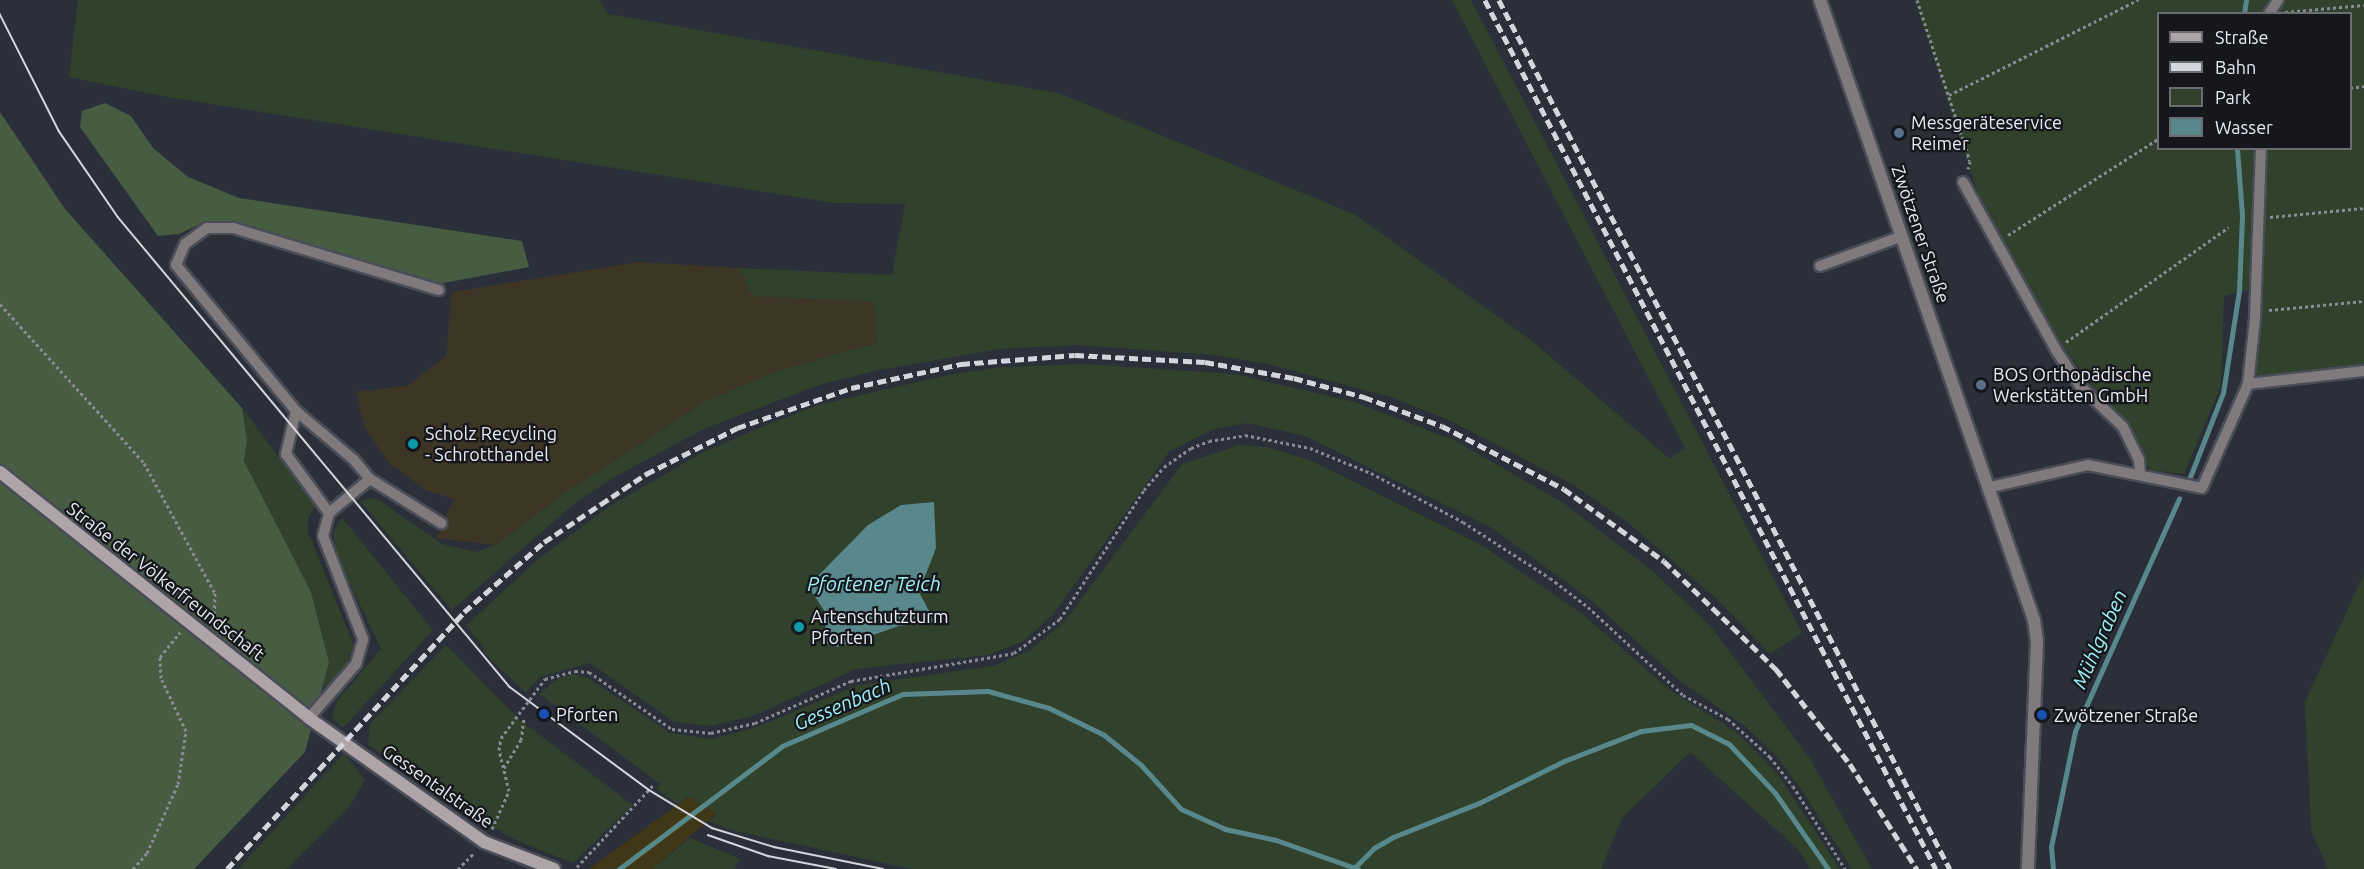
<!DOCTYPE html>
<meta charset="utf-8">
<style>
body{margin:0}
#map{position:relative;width:2364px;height:869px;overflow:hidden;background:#2b2f39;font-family:Ubuntu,sans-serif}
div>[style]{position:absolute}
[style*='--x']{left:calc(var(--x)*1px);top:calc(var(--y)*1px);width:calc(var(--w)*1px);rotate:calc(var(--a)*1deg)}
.industrial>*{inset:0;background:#3e3625}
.green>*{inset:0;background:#30412c}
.forest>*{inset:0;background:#465d41}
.sand>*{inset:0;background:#3f3716}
.water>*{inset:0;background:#58888c}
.stream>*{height:5px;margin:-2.5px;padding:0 2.5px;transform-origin:2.5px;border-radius:2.5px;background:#58888c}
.path>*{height:3px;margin-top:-1.5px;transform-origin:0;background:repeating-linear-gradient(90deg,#888b93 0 3px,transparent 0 6px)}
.roads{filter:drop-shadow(2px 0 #494d57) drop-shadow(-2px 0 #494d57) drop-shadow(0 2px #494d57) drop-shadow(0 -2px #494d57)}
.service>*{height:10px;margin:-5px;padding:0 5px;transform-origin:5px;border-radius:5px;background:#817a7c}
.minor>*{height:12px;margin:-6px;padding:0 6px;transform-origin:6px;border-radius:6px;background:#817a7c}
.secondary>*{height:12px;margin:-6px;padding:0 6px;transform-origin:6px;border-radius:6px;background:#afa4a7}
.tram>*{height:1.5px;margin:-0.75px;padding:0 0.75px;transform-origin:0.75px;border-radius:0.75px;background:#d4d6dd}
.rail>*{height:4.5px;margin-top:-2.25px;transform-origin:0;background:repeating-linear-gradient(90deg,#d4d6dd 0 9px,transparent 0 13.5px)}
.dots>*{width:16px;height:16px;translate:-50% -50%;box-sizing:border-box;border:3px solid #16171c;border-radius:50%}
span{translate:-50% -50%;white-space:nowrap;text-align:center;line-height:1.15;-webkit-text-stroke:4.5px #16171c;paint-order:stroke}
.poi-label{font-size:18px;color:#e9ebf2}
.left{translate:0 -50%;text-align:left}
.street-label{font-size:18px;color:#e9ebf2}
.water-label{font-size:20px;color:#9ef3f9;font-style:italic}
.legend{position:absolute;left:2157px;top:12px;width:195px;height:138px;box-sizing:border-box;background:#16171c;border:2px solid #6a6c72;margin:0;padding:8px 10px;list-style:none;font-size:18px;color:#e9ebf2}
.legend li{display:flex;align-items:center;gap:12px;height:30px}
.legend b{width:30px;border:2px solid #6a6c72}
</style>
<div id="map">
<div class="industrial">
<i style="clip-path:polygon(639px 262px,739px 268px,752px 296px,874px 301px,877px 343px,778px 371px,706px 401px,563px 494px,496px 545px,436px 538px,454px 499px,426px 490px,389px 463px,365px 428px,356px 392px,407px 386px,446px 356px,452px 292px)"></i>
</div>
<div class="green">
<i style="clip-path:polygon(78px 0,600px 0,608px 14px,1058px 93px,1354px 214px,1532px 341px,1670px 459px,1685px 448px,1452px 0,1471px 0,1802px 633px,1770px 654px,1715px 597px,1626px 521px,1572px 484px,1451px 421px,1394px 398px,1267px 364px,1213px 355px,1077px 345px,1000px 349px,879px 370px,819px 385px,706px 428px,616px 476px,574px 504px,452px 610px,360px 501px,376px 498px,442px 544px,475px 552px,496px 545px,563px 494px,706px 401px,778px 371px,877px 343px,874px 301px,752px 296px,739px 268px,892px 275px,905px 204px,835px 203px,167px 97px,69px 77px)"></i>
<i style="clip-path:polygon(evenodd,1915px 0,2364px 0,2364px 366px,2253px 376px,2261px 287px,2224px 296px,2221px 386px,2184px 474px,2150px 470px,2129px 424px,2095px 389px,2058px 340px,1979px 197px,1915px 0,2158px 14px,2350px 14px,2350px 148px,2158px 148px,2158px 14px)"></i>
<i style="clip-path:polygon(1086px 364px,1235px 374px,1355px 402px,1456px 441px,1565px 504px,1655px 573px,1711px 627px,1810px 759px,1872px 869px,1852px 869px,1799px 786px,1775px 754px,1746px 727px,1679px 680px,1592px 601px,1492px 528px,1305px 436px,1248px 423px,1211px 430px,1169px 452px,1053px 615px,1023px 641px,989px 655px,856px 669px,753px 716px,711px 726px,674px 722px,590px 663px,539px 677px,526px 693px,483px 652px,484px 647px,466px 626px,538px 559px,610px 506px,702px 453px,752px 431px,818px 405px,948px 375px,1001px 367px)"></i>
<i style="clip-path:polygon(242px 408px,316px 506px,308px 518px,308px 532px,354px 646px,344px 669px,322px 689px,329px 662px,311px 592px,244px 461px,247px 440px)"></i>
<i style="clip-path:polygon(1239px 445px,1266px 447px,1310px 460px,1483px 546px,1581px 613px,1670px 690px,1739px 734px,1779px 776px,1840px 869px,1811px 869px,1797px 848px,1690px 752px,1622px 818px,1601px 869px,912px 869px,731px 830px,709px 821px,717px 814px,688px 797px,677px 804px,657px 789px,660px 784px,539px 694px,558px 679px,574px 674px,588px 678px,670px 733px,712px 739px,757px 727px,858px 685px,993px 666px,1029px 651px,1064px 622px,1182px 464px)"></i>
<i style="clip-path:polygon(342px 518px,433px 630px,343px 728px,332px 717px,337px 701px,381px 649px,336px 554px,333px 532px)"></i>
<i style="clip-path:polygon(2364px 574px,2364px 869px,2328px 869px,2311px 830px,2305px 702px)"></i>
<i style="clip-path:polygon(446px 645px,520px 720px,633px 805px,573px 863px,516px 840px,460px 808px,368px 745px,370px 724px)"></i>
<i style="clip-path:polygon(344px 753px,365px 780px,349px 807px,286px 869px,238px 869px)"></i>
<i style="clip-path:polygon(690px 838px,740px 859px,735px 869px,652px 869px)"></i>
</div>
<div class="forest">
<i style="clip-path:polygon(105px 103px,131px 116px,153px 148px,188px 177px,239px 198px,522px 241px,529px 267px,438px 284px,232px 221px,202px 223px,179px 234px,158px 236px,80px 127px,82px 111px)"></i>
<i style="clip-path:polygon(0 112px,65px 209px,242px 408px,247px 440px,244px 461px,311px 592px,329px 662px,305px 752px,194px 869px,0 869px)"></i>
</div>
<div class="sand">
<i style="clip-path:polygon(688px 797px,717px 813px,652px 869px,589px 869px)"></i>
</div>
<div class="water">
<i style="clip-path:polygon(934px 502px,936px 548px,919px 592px,935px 622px,899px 626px,838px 647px,826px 643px,825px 612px,810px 589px,817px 577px,868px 525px,901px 505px)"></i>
</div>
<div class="stream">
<i style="--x:2244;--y:14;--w:14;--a:-82"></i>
<i style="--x:2190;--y:477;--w:90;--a:-68.6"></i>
<i style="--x:2223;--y:393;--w:103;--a:-81.1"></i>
<i style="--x:2239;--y:291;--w:76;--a:-87.7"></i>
<i style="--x:2242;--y:215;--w:67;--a:-94.3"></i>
<i style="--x:1355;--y:867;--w:27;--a:-45"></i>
<i style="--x:1374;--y:848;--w:22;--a:-30"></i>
<i style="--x:1393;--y:837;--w:92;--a:-21.6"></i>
<i style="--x:1479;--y:803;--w:95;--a:-26.3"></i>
<i style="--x:1564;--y:761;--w:83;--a:-21.3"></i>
<i style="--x:1641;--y:731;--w:50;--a:-6.8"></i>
<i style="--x:1691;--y:725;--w:42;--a:26.6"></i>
<i style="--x:1729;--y:744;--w:67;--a:46.8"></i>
<i style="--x:1775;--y:793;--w:93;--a:55.1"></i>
<i style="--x:619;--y:869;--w:204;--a:-37"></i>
<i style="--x:782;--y:746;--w:132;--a:-23.3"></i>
<i style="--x:903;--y:694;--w:85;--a:-2"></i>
<i style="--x:988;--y:691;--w:63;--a:15.6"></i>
<i style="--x:1049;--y:708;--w:61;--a:26.1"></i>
<i style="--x:1104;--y:735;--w:48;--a:39"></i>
<i style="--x:1141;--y:765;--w:59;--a:47.7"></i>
<i style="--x:1181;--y:809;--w:48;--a:24.4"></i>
<i style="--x:1225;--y:829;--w:52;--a:12.2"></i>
<i style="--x:1276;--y:840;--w:87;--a:19.5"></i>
<i style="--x:2053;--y:869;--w:22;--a:-95"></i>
<i style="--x:2051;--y:847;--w:118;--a:-78.3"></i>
<i style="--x:2075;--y:731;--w:255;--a:-65.9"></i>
</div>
<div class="path">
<i style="--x:1917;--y:0;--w:169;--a:71.8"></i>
<i style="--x:1970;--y:161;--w:8;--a:104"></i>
<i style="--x:2285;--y:12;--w:79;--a:-5.1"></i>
<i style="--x:2350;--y:88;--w:14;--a:-8"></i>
<i style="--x:1949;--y:95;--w:212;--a:-26.7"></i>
<i style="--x:2270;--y:217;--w:94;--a:-5.5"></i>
<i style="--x:2008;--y:235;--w:178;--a:-32.6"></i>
<i style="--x:0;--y:304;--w:215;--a:47.8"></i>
<i style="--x:144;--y:463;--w:148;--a:61.4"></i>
<i style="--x:215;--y:593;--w:32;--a:92"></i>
<i style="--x:2269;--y:310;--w:95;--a:-5.4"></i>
<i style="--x:2066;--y:342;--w:199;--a:-35.2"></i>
<i style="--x:504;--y:768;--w:33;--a:-59"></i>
<i style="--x:521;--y:740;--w:22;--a:-82"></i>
<i style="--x:492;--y:829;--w:42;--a:-65.9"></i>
<i style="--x:509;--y:791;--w:42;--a:-103.7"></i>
<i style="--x:499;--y:750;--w:12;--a:-81"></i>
<i style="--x:501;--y:738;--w:74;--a:-53.3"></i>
<i style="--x:545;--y:679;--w:31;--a:-15"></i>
<i style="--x:575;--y:671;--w:14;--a:4"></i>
<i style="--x:589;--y:672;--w:101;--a:34.5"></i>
<i style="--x:672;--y:729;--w:39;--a:6"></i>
<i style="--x:711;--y:733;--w:45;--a:-12.8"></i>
<i style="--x:755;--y:723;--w:105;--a:-23.6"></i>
<i style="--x:851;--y:681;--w:165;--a:-9.7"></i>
<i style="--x:1014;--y:653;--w:57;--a:-36.5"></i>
<i style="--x:1060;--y:619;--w:154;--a:-56.9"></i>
<i style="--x:1144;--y:490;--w:30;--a:-49"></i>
<i style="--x:1164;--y:467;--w:33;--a:-35"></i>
<i style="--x:1191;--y:448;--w:19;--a:-21"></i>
<i style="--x:1209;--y:441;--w:36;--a:-9"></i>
<i style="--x:1245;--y:435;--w:66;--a:11.3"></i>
<i style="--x:1310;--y:448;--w:66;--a:22.3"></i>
<i style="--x:1371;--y:473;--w:104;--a:28"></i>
<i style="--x:1463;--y:522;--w:103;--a:32.8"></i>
<i style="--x:1550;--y:578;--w:48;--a:37.3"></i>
<i style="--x:1588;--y:607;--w:129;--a:42.8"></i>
<i style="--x:1683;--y:695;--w:51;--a:28.1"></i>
<i style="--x:1728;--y:719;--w:57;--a:42.1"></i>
<i style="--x:1770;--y:757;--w:37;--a:52"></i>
<i style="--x:1793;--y:786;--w:98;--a:57.9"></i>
<i style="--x:577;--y:867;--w:113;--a:-47.1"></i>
<i style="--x:133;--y:869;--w:21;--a:-49"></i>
<i style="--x:147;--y:853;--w:76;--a:-65.8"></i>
<i style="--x:178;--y:784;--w:54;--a:-81.4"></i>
<i style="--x:186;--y:731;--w:59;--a:-115.3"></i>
<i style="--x:161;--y:678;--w:21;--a:-93"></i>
<i style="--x:160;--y:657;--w:32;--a:-51"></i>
<i style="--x:458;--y:869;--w:23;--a:-45"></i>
</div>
<div class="roads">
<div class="service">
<i style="--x:2269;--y:14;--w:17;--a:-57"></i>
<i style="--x:1963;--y:182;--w:192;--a:61"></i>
<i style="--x:2056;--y:350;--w:43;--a:56.3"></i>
<i style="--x:2080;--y:386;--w:59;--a:43.6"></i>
<i style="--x:2123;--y:427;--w:37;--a:64"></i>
<i style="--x:2139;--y:460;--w:15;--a:86"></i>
<i style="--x:1820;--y:266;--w:88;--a:-19.9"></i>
<i style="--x:2248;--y:384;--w:66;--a:-83.9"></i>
<i style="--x:2255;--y:318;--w:170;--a:-88"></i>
<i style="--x:296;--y:411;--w:189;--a:-129.4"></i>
<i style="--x:176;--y:265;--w:23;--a:-67"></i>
<i style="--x:185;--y:244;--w:27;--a:-36"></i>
<i style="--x:207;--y:228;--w:26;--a:0"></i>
<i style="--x:233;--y:228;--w:215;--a:16.8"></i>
<i style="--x:1991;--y:487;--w:99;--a:-12.8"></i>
<i style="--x:2088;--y:465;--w:116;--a:11.4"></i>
<i style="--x:2202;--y:488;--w:114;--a:-66.1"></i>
<i style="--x:2248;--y:384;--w:117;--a:-6.4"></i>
<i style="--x:329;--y:513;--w:73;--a:-126.1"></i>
<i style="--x:286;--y:454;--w:44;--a:-76.9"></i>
<i style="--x:296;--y:411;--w:76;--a:40.2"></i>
<i style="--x:354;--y:460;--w:25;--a:50"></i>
<i style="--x:309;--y:718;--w:72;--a:-49"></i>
<i style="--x:356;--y:664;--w:26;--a:-74"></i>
<i style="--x:363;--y:639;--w:110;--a:-111.2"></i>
<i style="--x:323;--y:536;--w:24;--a:-75"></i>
<i style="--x:329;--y:513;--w:53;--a:-39.7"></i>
<i style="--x:370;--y:479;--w:84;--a:31.8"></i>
</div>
<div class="minor">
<i style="--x:1820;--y:0;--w:656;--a:70.96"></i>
<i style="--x:2034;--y:620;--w:21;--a:82"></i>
<i style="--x:2037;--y:641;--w:228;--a:92.3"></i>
</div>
<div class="secondary">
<i style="--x:0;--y:472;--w:395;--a:38.5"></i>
<i style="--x:309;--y:718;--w:214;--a:35.3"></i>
<i style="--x:484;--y:842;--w:75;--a:21.1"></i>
</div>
</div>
<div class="tram">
<i style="--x:0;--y:14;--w:131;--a:63.2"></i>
<i style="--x:59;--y:131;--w:104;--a:55.5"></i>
<i style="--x:118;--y:217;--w:612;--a:50.17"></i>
<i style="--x:510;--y:687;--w:173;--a:36.5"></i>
<i style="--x:649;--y:790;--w:74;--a:31.1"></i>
<i style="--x:712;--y:828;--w:65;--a:17"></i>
<i style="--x:774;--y:847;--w:111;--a:11.4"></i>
<i style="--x:708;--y:835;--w:64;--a:19.3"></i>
<i style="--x:768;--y:856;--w:69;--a:10.8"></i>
</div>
<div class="rail">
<i style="--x:1485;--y:0;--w:979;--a:62.57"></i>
<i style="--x:1499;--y:0;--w:979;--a:62.57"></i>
<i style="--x:227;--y:869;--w:350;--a:-47.3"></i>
<i style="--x:464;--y:612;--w:106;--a:-41.2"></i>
<i style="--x:544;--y:542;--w:123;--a:-33.7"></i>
<i style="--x:646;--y:474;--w:102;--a:-26.8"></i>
<i style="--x:737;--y:428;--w:121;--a:-19.3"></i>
<i style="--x:851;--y:388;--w:113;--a:-12.3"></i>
<i style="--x:961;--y:364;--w:114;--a:-4.5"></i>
<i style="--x:1075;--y:355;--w:130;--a:3.1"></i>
<i style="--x:1205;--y:362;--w:90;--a:10.2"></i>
<i style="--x:1294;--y:378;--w:73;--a:15.2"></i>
<i style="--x:1364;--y:397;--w:83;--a:20.4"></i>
<i style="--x:1442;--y:426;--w:137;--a:27.3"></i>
<i style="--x:1564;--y:489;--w:123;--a:35.8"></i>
<i style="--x:1664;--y:561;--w:156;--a:44"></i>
<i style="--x:1776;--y:669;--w:120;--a:52.1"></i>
<i style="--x:1850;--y:764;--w:125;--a:57.5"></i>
</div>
<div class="dots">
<i style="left:1899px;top:133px;background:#5c6f8a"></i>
<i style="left:1981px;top:385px;background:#5c6f8a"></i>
<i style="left:413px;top:444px;background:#0f9aa8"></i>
<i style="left:799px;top:627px;background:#0f9aa8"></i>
<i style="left:544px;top:714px;background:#1a4fb4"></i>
<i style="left:2042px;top:715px;background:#1a4fb4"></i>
</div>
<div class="poi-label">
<span class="left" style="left:1911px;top:133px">Messgeräteservice<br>Reimer</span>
<span class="left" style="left:1993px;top:385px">BOS Orthopädische<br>Werkstätten GmbH</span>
<span class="left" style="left:425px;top:444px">Scholz Recycling<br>- Schrotthandel</span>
<span class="left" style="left:811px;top:627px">Artenschutzturm<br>Pforten</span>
<span class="left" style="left:556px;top:714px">Pforten</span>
<span class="left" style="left:2054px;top:715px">Zwötzener Straße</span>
</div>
<div class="street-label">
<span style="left:1921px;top:234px;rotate:71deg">Zwötzener Straße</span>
<span style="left:166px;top:581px;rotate:38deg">Straße der Völkerfreundschaft</span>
<span style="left:438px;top:786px;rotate:35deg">Gessentalstraße</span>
</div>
<div class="water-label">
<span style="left:874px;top:583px">Pfortener Teich</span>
<span style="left:2099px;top:639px;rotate:-66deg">Mühlgraben</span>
<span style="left:842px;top:704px;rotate:-23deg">Gessenbach</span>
</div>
<ul class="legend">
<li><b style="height:8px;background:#afa4a7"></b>Straße</li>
<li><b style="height:8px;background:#d4d6dd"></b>Bahn</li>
<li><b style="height:16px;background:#30412c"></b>Park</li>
<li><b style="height:16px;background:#58888c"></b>Wasser</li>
</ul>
</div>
